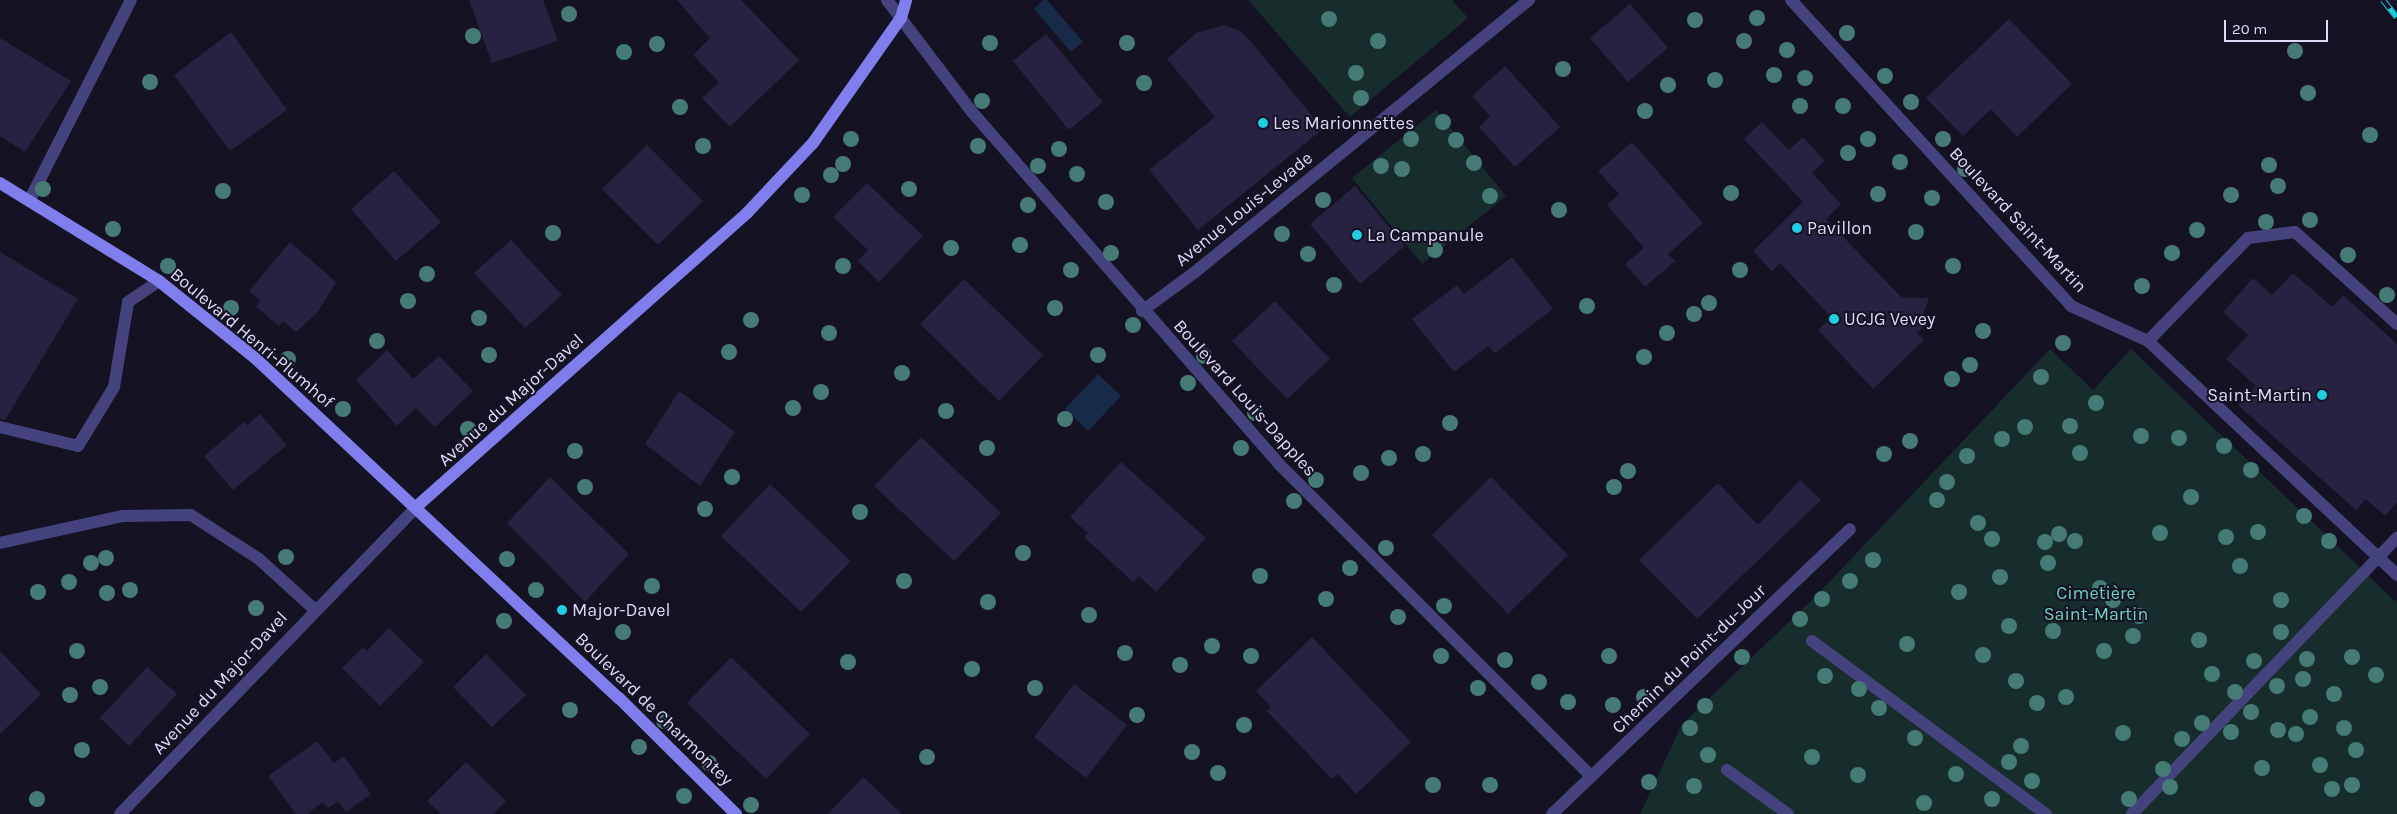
<!DOCTYPE html>
<meta charset="utf-8">
<style>
body{margin:0}
#map{position:relative;width:2397px;height:814px;overflow:hidden;background:#151224;font-family:Karla,sans-serif}
div>[style]{position:absolute}
[style*='--x']{left:calc(var(--x)*1px);top:calc(var(--y)*1px);width:calc(var(--w)*1px);rotate:calc(var(--a)*1deg)}
.green>*{inset:0;background:#162d2c}
.water>*{inset:0;background:#172b48}
.building>*{inset:0;background:#272142}
.lane>*{height:12px;margin:-6px;padding:0 6px;transform-origin:6px;border-radius:6px;background:#45437d}
.street>*{height:12px;margin:-6px;padding:0 6px;transform-origin:6px;border-radius:6px;background:#45437d}
.secondary>*{height:12px;margin:-6px;padding:0 6px;transform-origin:6px;border-radius:6px;background:#807eed}
.rail>*{height:5.5px;margin-top:-2.75px;transform-origin:0;background:repeating-linear-gradient(90deg,#151224 0 11px,#20cee1 0 22px);box-sizing:border-box;border-block:1px solid #20cee1}
.trees>*{width:16px;height:16px;margin:-8px;border-radius:50%;background:#467b75}
.dots>*{width:14px;height:14px;translate:-50% -50%;box-sizing:border-box;border:2px solid #151224;border-radius:50%}
span{translate:-50% -50%;white-space:nowrap;text-align:center;line-height:1.15;-webkit-text-stroke:4px #151224;paint-order:stroke}
.poi-label{font-size:18px;color:#dedafa}
.left{translate:0 -50%;text-align:left}
.right{translate:-100% -50%;text-align:right}
.street-label{font-size:18px;color:#dedafa}
.park-label{font-size:18px;color:#6fd1b8}
.scale{position:absolute;left:2224px;top:20px;width:104px;height:22px;box-sizing:border-box;border:2px solid #dedafa;border-top:0;padding-left:6px;font-size:15px;line-height:18px;white-space:nowrap;color:#dedafa;-webkit-text-stroke:4px #151224;paint-order:stroke}
</style>
<div id="map">
<div class="green">
<i style="clip-path:polygon(1248px 0,1452px 0,1468px 18px,1350px 117px)"></i>
<i style="clip-path:polygon(1436px 110px,1506px 196px,1422px 264px,1352px 178px)"></i>
<i style="clip-path:polygon(2050px 349px,2093px 390px,2131px 349px,2397px 603px,2397px 814px,1640px 814px,1682px 724px,1816px 596px)"></i>
</div>
<div class="water">
<i style="clip-path:polygon(1043px 0,1047px 0,1083px 42px,1071px 52px,1034px 9px)"></i>
<i style="clip-path:polygon(1098px 374px,1121px 396px,1088px 431px,1065px 409px)"></i>
</div>
<div class="building">
<i style="clip-path:polygon(469px 0,543px 0,558px 41px,492px 63px)"></i>
<i style="clip-path:polygon(677px 0,741px 0,799px 60px,730px 127px,702px 98px,719px 82px,693px 55px,710px 38px)"></i>
<i style="clip-path:polygon(1630px 4px,1668px 48px,1628px 82px,1590px 38px)"></i>
<i style="clip-path:polygon(2009px 19px,2072px 84px,2017px 137px,1991px 109px,1963px 136px,1926px 98px)"></i>
<i style="clip-path:polygon(1224px 25px,1238px 30px,1248px 38px,1323px 129px,1198px 230px,1149px 170px,1215px 117px,1167px 59px,1196px 33px)"></i>
<i style="clip-path:polygon(231px 32px,287px 110px,230px 151px,174px 75px)"></i>
<i style="clip-path:polygon(1046px 34px,1103px 102px,1069px 130px,1013px 61px)"></i>
<i style="clip-path:polygon(0 38px,71px 81px,25px 152px,0 136px)"></i>
<i style="clip-path:polygon(1505px 66px,1560px 127px,1515px 167px,1479px 127px,1490px 116px,1472px 96px)"></i>
<i style="clip-path:polygon(1762px 122px,1789px 150px,1803px 137px,1825px 161px,1812px 173px,1841px 204px,1826px 219px,1902px 298px,1929px 298px,1923px 315px,1929px 321px,1917px 333px,1924px 340px,1873px 389px,1818px 330px,1831px 317px,1780px 263px,1772px 271px,1753px 251px,1803px 202px,1744px 139px)"></i>
<i style="clip-path:polygon(1632px 142px,1703px 223px,1668px 254px,1675px 261px,1645px 287px,1625px 264px,1644px 248px,1607px 205px,1619px 194px,1598px 171px)"></i>
<i style="clip-path:polygon(647px 145px,703px 201px,658px 245px,602px 189px)"></i>
<i style="clip-path:polygon(394px 171px,441px 222px,396px 261px,351px 209px)"></i>
<i style="clip-path:polygon(867px 183px,923px 236px,879px 282px,858px 261px,868px 250px,833px 217px)"></i>
<i style="clip-path:polygon(1355px 186px,1405px 246px,1360px 284px,1310px 224px)"></i>
<i style="clip-path:polygon(511px 240px,562px 295px,525px 328px,474px 273px)"></i>
<i style="clip-path:polygon(290px 242px,336px 282px,317px 313px,296px 332px,283px 321px,279px 326px,256px 307px,260px 301px,249px 291px)"></i>
<i style="clip-path:polygon(0 252px,78px 299px,5px 420px,0 419px)"></i>
<i style="clip-path:polygon(1512px 257px,1553px 309px,1495px 353px,1488px 346px,1454px 372px,1412px 319px,1457px 285px,1464px 294px)"></i>
<i style="clip-path:polygon(2293px 273px,2332px 307px,2343px 295px,2397px 344px,2397px 502px,2385px 516px,2366px 499px,2356px 510px,2238px 405px,2256px 386px,2226px 359px,2248px 335px,2223px 312px,2253px 278px,2272px 295px)"></i>
<i style="clip-path:polygon(964px 279px,1043px 355px,999px 401px,920px 324px)"></i>
<i style="clip-path:polygon(1275px 301px,1330px 359px,1287px 399px,1232px 341px)"></i>
<i style="clip-path:polygon(387px 350px,413px 379px,439px 356px,473px 391px,435px 427px,416px 408px,397px 426px,356px 380px)"></i>
<i style="clip-path:polygon(679px 391px,735px 432px,700px 486px,645px 444px)"></i>
<i style="clip-path:polygon(260px 414px,287px 445px,233px 490px,204px 456px,244px 422px,247px 425px)"></i>
<i style="clip-path:polygon(921px 437px,1001px 513px,954px 561px,874px 486px)"></i>
<i style="clip-path:polygon(1121px 462px,1206px 538px,1156px 592px,1139px 576px,1133px 582px,1084px 537px,1088px 533px,1070px 517px)"></i>
<i style="clip-path:polygon(550px 477px,629px 554px,585px 602px,507px 523px)"></i>
<i style="clip-path:polygon(1491px 477px,1568px 555px,1508px 614px,1432px 535px)"></i>
<i style="clip-path:polygon(1800px 480px,1821px 500px,1697px 619px,1639px 560px,1718px 483px,1758px 525px)"></i>
<i style="clip-path:polygon(770px 484px,851px 561px,801px 612px,721px 536px)"></i>
<i style="clip-path:polygon(389px 628px,424px 662px,380px 706px,342px 668px,363px 647px,367px 651px)"></i>
<i style="clip-path:polygon(1312px 637px,1411px 742px,1356px 794px,1338px 774px,1332px 779px,1267px 711px,1271px 707px,1256px 691px)"></i>
<i style="clip-path:polygon(0 651px,41px 694px,0 734px)"></i>
<i style="clip-path:polygon(486px 654px,526px 695px,492px 727px,453px 687px)"></i>
<i style="clip-path:polygon(731px 657px,810px 734px,766px 779px,687px 703px)"></i>
<i style="clip-path:polygon(147px 667px,177px 694px,129px 746px,100px 718px)"></i>
<i style="clip-path:polygon(1074px 684px,1127px 725px,1086px 778px,1034px 737px)"></i>
<i style="clip-path:polygon(317px 741px,334px 763px,344px 756px,371px 794px,346px 812px,338px 801px,328px 808px,323px 802px,307px 814px,296px 814px,268px 776px)"></i>
<i style="clip-path:polygon(466px 762px,506px 801px,493px 814px,441px 814px,427px 801px)"></i>
<i style="clip-path:polygon(863px 777px,902px 814px,828px 814px)"></i>
</div>
<div class="lane">
<i style="--x:1414;--y:94;--w:149;--a:-39.3"></i>
<i style="--x:29;--y:201;--w:225;--a:-63.1"></i>
<i style="--x:2148;--y:341;--w:144;--a:-45.8"></i>
<i style="--x:2248;--y:238;--w:47;--a:-7.3"></i>
<i style="--x:2295;--y:232;--w:137;--a:42"></i>
<i style="--x:0;--y:427;--w:80;--a:13.7"></i>
<i style="--x:78;--y:446;--w:69;--a:-58.6"></i>
<i style="--x:114;--y:387;--w:86;--a:-80.6"></i>
<i style="--x:128;--y:302;--w:37;--a:-34"></i>
<i style="--x:0;--y:543;--w:126;--a:-12.4"></i>
<i style="--x:123;--y:516;--w:68;--a:-0.8"></i>
<i style="--x:191;--y:515;--w:81;--a:32.9"></i>
<i style="--x:259;--y:559;--w:74;--a:42.3"></i>
<i style="--x:1812;--y:641;--w:291;--a:36.5"></i>
<i style="--x:1727;--y:770;--w:75;--a:35.8"></i>
<i style="--x:2132;--y:814;--w:383;--a:-46.2"></i>
</div>
<div class="street">
<i style="--x:887;--y:0;--w:141;--a:52.8"></i>
<i style="--x:972;--y:112;--w:467;--a:48.9"></i>
<i style="--x:1279;--y:464;--w:441;--a:45"></i>
<i style="--x:1791;--y:0;--w:415;--a:47.5"></i>
<i style="--x:2071;--y:306;--w:85;--a:24.4"></i>
<i style="--x:2148;--y:341;--w:342;--a:43.2"></i>
<i style="--x:1142;--y:311;--w:66;--a:-36.3"></i>
<i style="--x:1195;--y:272;--w:282;--a:-39.1"></i>
<i style="--x:120;--y:814;--w:426;--a:-46"></i>
<i style="--x:1552;--y:814;--w:412;--a:-43.7"></i>
</div>
<div class="secondary">
<i style="--x:0;--y:183;--w:187;--a:31.6"></i>
<i style="--x:159;--y:281;--w:122;--a:38.7"></i>
<i style="--x:254;--y:357;--w:500;--a:43.1"></i>
<i style="--x:619;--y:698;--w:165;--a:44.8"></i>
<i style="--x:416;--y:507;--w:443;--a:-41.6"></i>
<i style="--x:747;--y:213;--w:96;--a:-46.7"></i>
<i style="--x:813;--y:143;--w:153;--a:-54.9"></i>
<i style="--x:901;--y:18;--w:19;--a:-74"></i>
</div>
<div class="rail">
<i style="--x:2383;--y:0;--w:22;--a:51"></i>
</div>
<div class="trees">
<i style="left:569px;top:14px"></i>
<i style="left:1757px;top:18px"></i>
<i style="left:1329px;top:19px"></i>
<i style="left:1695px;top:20px"></i>
<i style="left:1847px;top:33px"></i>
<i style="left:473px;top:36px"></i>
<i style="left:1378px;top:41px"></i>
<i style="left:1744px;top:41px"></i>
<i style="left:990px;top:43px"></i>
<i style="left:1127px;top:43px"></i>
<i style="left:657px;top:44px"></i>
<i style="left:1787px;top:50px"></i>
<i style="left:2295px;top:51px"></i>
<i style="left:624px;top:52px"></i>
<i style="left:1563px;top:69px"></i>
<i style="left:1356px;top:73px"></i>
<i style="left:1774px;top:75px"></i>
<i style="left:1885px;top:76px"></i>
<i style="left:1805px;top:78px"></i>
<i style="left:1715px;top:80px"></i>
<i style="left:150px;top:82px"></i>
<i style="left:1144px;top:83px"></i>
<i style="left:1668px;top:85px"></i>
<i style="left:2308px;top:93px"></i>
<i style="left:1361px;top:98px"></i>
<i style="left:982px;top:101px"></i>
<i style="left:1911px;top:102px"></i>
<i style="left:1800px;top:106px"></i>
<i style="left:1843px;top:106px"></i>
<i style="left:680px;top:107px"></i>
<i style="left:1645px;top:111px"></i>
<i style="left:1443px;top:122px"></i>
<i style="left:2370px;top:135px"></i>
<i style="left:851px;top:139px"></i>
<i style="left:1411px;top:139px"></i>
<i style="left:1868px;top:139px"></i>
<i style="left:1943px;top:139px"></i>
<i style="left:1456px;top:140px"></i>
<i style="left:703px;top:146px"></i>
<i style="left:978px;top:146px"></i>
<i style="left:1059px;top:149px"></i>
<i style="left:1848px;top:153px"></i>
<i style="left:1900px;top:162px"></i>
<i style="left:1474px;top:163px"></i>
<i style="left:843px;top:164px"></i>
<i style="left:2269px;top:165px"></i>
<i style="left:1038px;top:166px"></i>
<i style="left:1381px;top:166px"></i>
<i style="left:1402px;top:169px"></i>
<i style="left:1965px;top:169px"></i>
<i style="left:1077px;top:174px"></i>
<i style="left:831px;top:175px"></i>
<i style="left:2278px;top:186px"></i>
<i style="left:43px;top:189px"></i>
<i style="left:909px;top:189px"></i>
<i style="left:223px;top:191px"></i>
<i style="left:1731px;top:193px"></i>
<i style="left:1878px;top:194px"></i>
<i style="left:802px;top:195px"></i>
<i style="left:2231px;top:195px"></i>
<i style="left:1490px;top:196px"></i>
<i style="left:1932px;top:198px"></i>
<i style="left:1323px;top:200px"></i>
<i style="left:1106px;top:202px"></i>
<i style="left:1028px;top:205px"></i>
<i style="left:1559px;top:210px"></i>
<i style="left:2310px;top:220px"></i>
<i style="left:2266px;top:222px"></i>
<i style="left:113px;top:229px"></i>
<i style="left:2197px;top:230px"></i>
<i style="left:1916px;top:232px"></i>
<i style="left:553px;top:233px"></i>
<i style="left:1282px;top:234px"></i>
<i style="left:1020px;top:245px"></i>
<i style="left:951px;top:248px"></i>
<i style="left:1435px;top:250px"></i>
<i style="left:1111px;top:253px"></i>
<i style="left:2172px;top:253px"></i>
<i style="left:1308px;top:254px"></i>
<i style="left:2348px;top:255px"></i>
<i style="left:168px;top:266px"></i>
<i style="left:843px;top:266px"></i>
<i style="left:1953px;top:266px"></i>
<i style="left:1071px;top:270px"></i>
<i style="left:1740px;top:270px"></i>
<i style="left:427px;top:274px"></i>
<i style="left:1334px;top:285px"></i>
<i style="left:2142px;top:286px"></i>
<i style="left:2387px;top:295px"></i>
<i style="left:408px;top:301px"></i>
<i style="left:1709px;top:303px"></i>
<i style="left:1587px;top:306px"></i>
<i style="left:231px;top:308px"></i>
<i style="left:1055px;top:308px"></i>
<i style="left:1694px;top:314px"></i>
<i style="left:479px;top:318px"></i>
<i style="left:751px;top:320px"></i>
<i style="left:1133px;top:325px"></i>
<i style="left:1983px;top:331px"></i>
<i style="left:829px;top:333px"></i>
<i style="left:1667px;top:333px"></i>
<i style="left:377px;top:341px"></i>
<i style="left:2063px;top:343px"></i>
<i style="left:729px;top:352px"></i>
<i style="left:489px;top:355px"></i>
<i style="left:1098px;top:355px"></i>
<i style="left:1204px;top:356px"></i>
<i style="left:1644px;top:357px"></i>
<i style="left:288px;top:359px"></i>
<i style="left:1970px;top:365px"></i>
<i style="left:902px;top:373px"></i>
<i style="left:2041px;top:377px"></i>
<i style="left:1952px;top:379px"></i>
<i style="left:1188px;top:383px"></i>
<i style="left:821px;top:392px"></i>
<i style="left:2096px;top:403px"></i>
<i style="left:793px;top:408px"></i>
<i style="left:343px;top:409px"></i>
<i style="left:946px;top:411px"></i>
<i style="left:1255px;top:413px"></i>
<i style="left:1065px;top:419px"></i>
<i style="left:1450px;top:423px"></i>
<i style="left:2070px;top:426px"></i>
<i style="left:2025px;top:427px"></i>
<i style="left:468px;top:429px"></i>
<i style="left:2141px;top:436px"></i>
<i style="left:2179px;top:438px"></i>
<i style="left:2002px;top:439px"></i>
<i style="left:1910px;top:441px"></i>
<i style="left:2224px;top:446px"></i>
<i style="left:987px;top:448px"></i>
<i style="left:1241px;top:448px"></i>
<i style="left:575px;top:451px"></i>
<i style="left:2080px;top:453px"></i>
<i style="left:1423px;top:454px"></i>
<i style="left:1884px;top:454px"></i>
<i style="left:1967px;top:456px"></i>
<i style="left:1389px;top:458px"></i>
<i style="left:2251px;top:470px"></i>
<i style="left:1628px;top:471px"></i>
<i style="left:1361px;top:473px"></i>
<i style="left:732px;top:477px"></i>
<i style="left:1316px;top:480px"></i>
<i style="left:1947px;top:482px"></i>
<i style="left:585px;top:487px"></i>
<i style="left:1614px;top:487px"></i>
<i style="left:2191px;top:497px"></i>
<i style="left:1937px;top:500px"></i>
<i style="left:1294px;top:501px"></i>
<i style="left:705px;top:509px"></i>
<i style="left:860px;top:512px"></i>
<i style="left:2304px;top:516px"></i>
<i style="left:1978px;top:523px"></i>
<i style="left:2258px;top:532px"></i>
<i style="left:2160px;top:533px"></i>
<i style="left:2059px;top:534px"></i>
<i style="left:2226px;top:537px"></i>
<i style="left:1992px;top:539px"></i>
<i style="left:2075px;top:541px"></i>
<i style="left:2329px;top:541px"></i>
<i style="left:2045px;top:542px"></i>
<i style="left:1386px;top:548px"></i>
<i style="left:1023px;top:553px"></i>
<i style="left:286px;top:557px"></i>
<i style="left:106px;top:558px"></i>
<i style="left:507px;top:559px"></i>
<i style="left:1873px;top:560px"></i>
<i style="left:91px;top:563px"></i>
<i style="left:2048px;top:563px"></i>
<i style="left:2240px;top:566px"></i>
<i style="left:1350px;top:568px"></i>
<i style="left:1260px;top:576px"></i>
<i style="left:2000px;top:577px"></i>
<i style="left:904px;top:581px"></i>
<i style="left:1850px;top:581px"></i>
<i style="left:69px;top:582px"></i>
<i style="left:652px;top:586px"></i>
<i style="left:2100px;top:588px"></i>
<i style="left:130px;top:590px"></i>
<i style="left:536px;top:590px"></i>
<i style="left:38px;top:592px"></i>
<i style="left:1959px;top:592px"></i>
<i style="left:107px;top:593px"></i>
<i style="left:1326px;top:599px"></i>
<i style="left:1822px;top:599px"></i>
<i style="left:2113px;top:600px"></i>
<i style="left:2281px;top:600px"></i>
<i style="left:988px;top:602px"></i>
<i style="left:1444px;top:606px"></i>
<i style="left:256px;top:608px"></i>
<i style="left:1089px;top:615px"></i>
<i style="left:2139px;top:616px"></i>
<i style="left:1398px;top:617px"></i>
<i style="left:1800px;top:619px"></i>
<i style="left:504px;top:621px"></i>
<i style="left:2009px;top:626px"></i>
<i style="left:2053px;top:631px"></i>
<i style="left:623px;top:632px"></i>
<i style="left:2281px;top:632px"></i>
<i style="left:2133px;top:636px"></i>
<i style="left:2199px;top:640px"></i>
<i style="left:1907px;top:644px"></i>
<i style="left:1212px;top:646px"></i>
<i style="left:77px;top:651px"></i>
<i style="left:2104px;top:651px"></i>
<i style="left:1125px;top:653px"></i>
<i style="left:1983px;top:655px"></i>
<i style="left:1251px;top:656px"></i>
<i style="left:1441px;top:656px"></i>
<i style="left:1609px;top:656px"></i>
<i style="left:1742px;top:657px"></i>
<i style="left:2352px;top:657px"></i>
<i style="left:2307px;top:659px"></i>
<i style="left:1505px;top:660px"></i>
<i style="left:2254px;top:661px"></i>
<i style="left:848px;top:662px"></i>
<i style="left:1180px;top:665px"></i>
<i style="left:972px;top:669px"></i>
<i style="left:2212px;top:674px"></i>
<i style="left:2376px;top:675px"></i>
<i style="left:1825px;top:676px"></i>
<i style="left:2303px;top:679px"></i>
<i style="left:2016px;top:681px"></i>
<i style="left:1539px;top:682px"></i>
<i style="left:2277px;top:686px"></i>
<i style="left:100px;top:687px"></i>
<i style="left:1035px;top:688px"></i>
<i style="left:1478px;top:688px"></i>
<i style="left:1859px;top:689px"></i>
<i style="left:2235px;top:692px"></i>
<i style="left:2334px;top:694px"></i>
<i style="left:70px;top:695px"></i>
<i style="left:1644px;top:697px"></i>
<i style="left:2066px;top:697px"></i>
<i style="left:1568px;top:702px"></i>
<i style="left:2037px;top:703px"></i>
<i style="left:1613px;top:705px"></i>
<i style="left:1705px;top:706px"></i>
<i style="left:1879px;top:708px"></i>
<i style="left:570px;top:710px"></i>
<i style="left:2251px;top:712px"></i>
<i style="left:1137px;top:715px"></i>
<i style="left:2310px;top:717px"></i>
<i style="left:664px;top:721px"></i>
<i style="left:2202px;top:723px"></i>
<i style="left:1244px;top:725px"></i>
<i style="left:1690px;top:728px"></i>
<i style="left:2344px;top:728px"></i>
<i style="left:2278px;top:730px"></i>
<i style="left:2231px;top:732px"></i>
<i style="left:2123px;top:733px"></i>
<i style="left:2296px;top:734px"></i>
<i style="left:1915px;top:738px"></i>
<i style="left:2182px;top:739px"></i>
<i style="left:2021px;top:746px"></i>
<i style="left:639px;top:747px"></i>
<i style="left:82px;top:750px"></i>
<i style="left:2356px;top:750px"></i>
<i style="left:1192px;top:752px"></i>
<i style="left:1708px;top:755px"></i>
<i style="left:927px;top:757px"></i>
<i style="left:1812px;top:757px"></i>
<i style="left:2009px;top:762px"></i>
<i style="left:709px;top:763px"></i>
<i style="left:2320px;top:765px"></i>
<i style="left:2262px;top:768px"></i>
<i style="left:2163px;top:769px"></i>
<i style="left:1218px;top:773px"></i>
<i style="left:1956px;top:774px"></i>
<i style="left:1858px;top:775px"></i>
<i style="left:2032px;top:781px"></i>
<i style="left:1649px;top:782px"></i>
<i style="left:1433px;top:785px"></i>
<i style="left:1490px;top:785px"></i>
<i style="left:2352px;top:785px"></i>
<i style="left:1694px;top:786px"></i>
<i style="left:2170px;top:787px"></i>
<i style="left:2332px;top:789px"></i>
<i style="left:684px;top:796px"></i>
<i style="left:37px;top:799px"></i>
<i style="left:1992px;top:799px"></i>
<i style="left:2129px;top:799px"></i>
<i style="left:1924px;top:803px"></i>
<i style="left:751px;top:805px"></i>
</div>
<div class="dots">
<i style="left:1263px;top:123px;background:#20cee1"></i>
<i style="left:1797px;top:228px;background:#20cee1"></i>
<i style="left:1357px;top:235px;background:#20cee1"></i>
<i style="left:1834px;top:319px;background:#20cee1"></i>
<i style="left:2322px;top:395px;background:#20cee1"></i>
<i style="left:562px;top:610px;background:#20cee1"></i>
</div>
<div class="poi-label">
<span class="left" style="left:1273px;top:123px">Les Marionnettes</span>
<span class="left" style="left:1807px;top:228px">Pavillon</span>
<span class="left" style="left:1367px;top:235px">La Campanule</span>
<span class="left" style="left:1844px;top:319px">UCJG Vevey</span>
<span class="right" style="left:2312px;top:395px">Saint-Martin</span>
<span class="left" style="left:572px;top:610px">Major-Davel</span>
</div>
<div class="street-label">
<span style="left:1244px;top:209px;rotate:-39deg">Avenue Louis-Levade</span>
<span style="left:2018px;top:220px;rotate:47deg">Boulevard Saint-Martin</span>
<span style="left:252px;top:338px;rotate:40deg">Boulevard Henri-Plumhof</span>
<span style="left:1245px;top:398px;rotate:48deg">Boulevard Louis-Dapples</span>
<span style="left:511px;top:400px;rotate:-42deg">Avenue du Major-Davel</span>
<span style="left:1689px;top:659px;rotate:-44deg">Chemin du Point-du-Jour</span>
<span style="left:220px;top:683px;rotate:-47deg">Avenue du Major-Davel</span>
<span style="left:654px;top:709px;rotate:44deg">Boulevard de Charmontey</span>
</div>
<div class="park-label">
<span style="left:2096px;top:604px">Cimetière<br>Saint-Martin</span>
</div>
<div class="scale">20 m</div>
</div>
